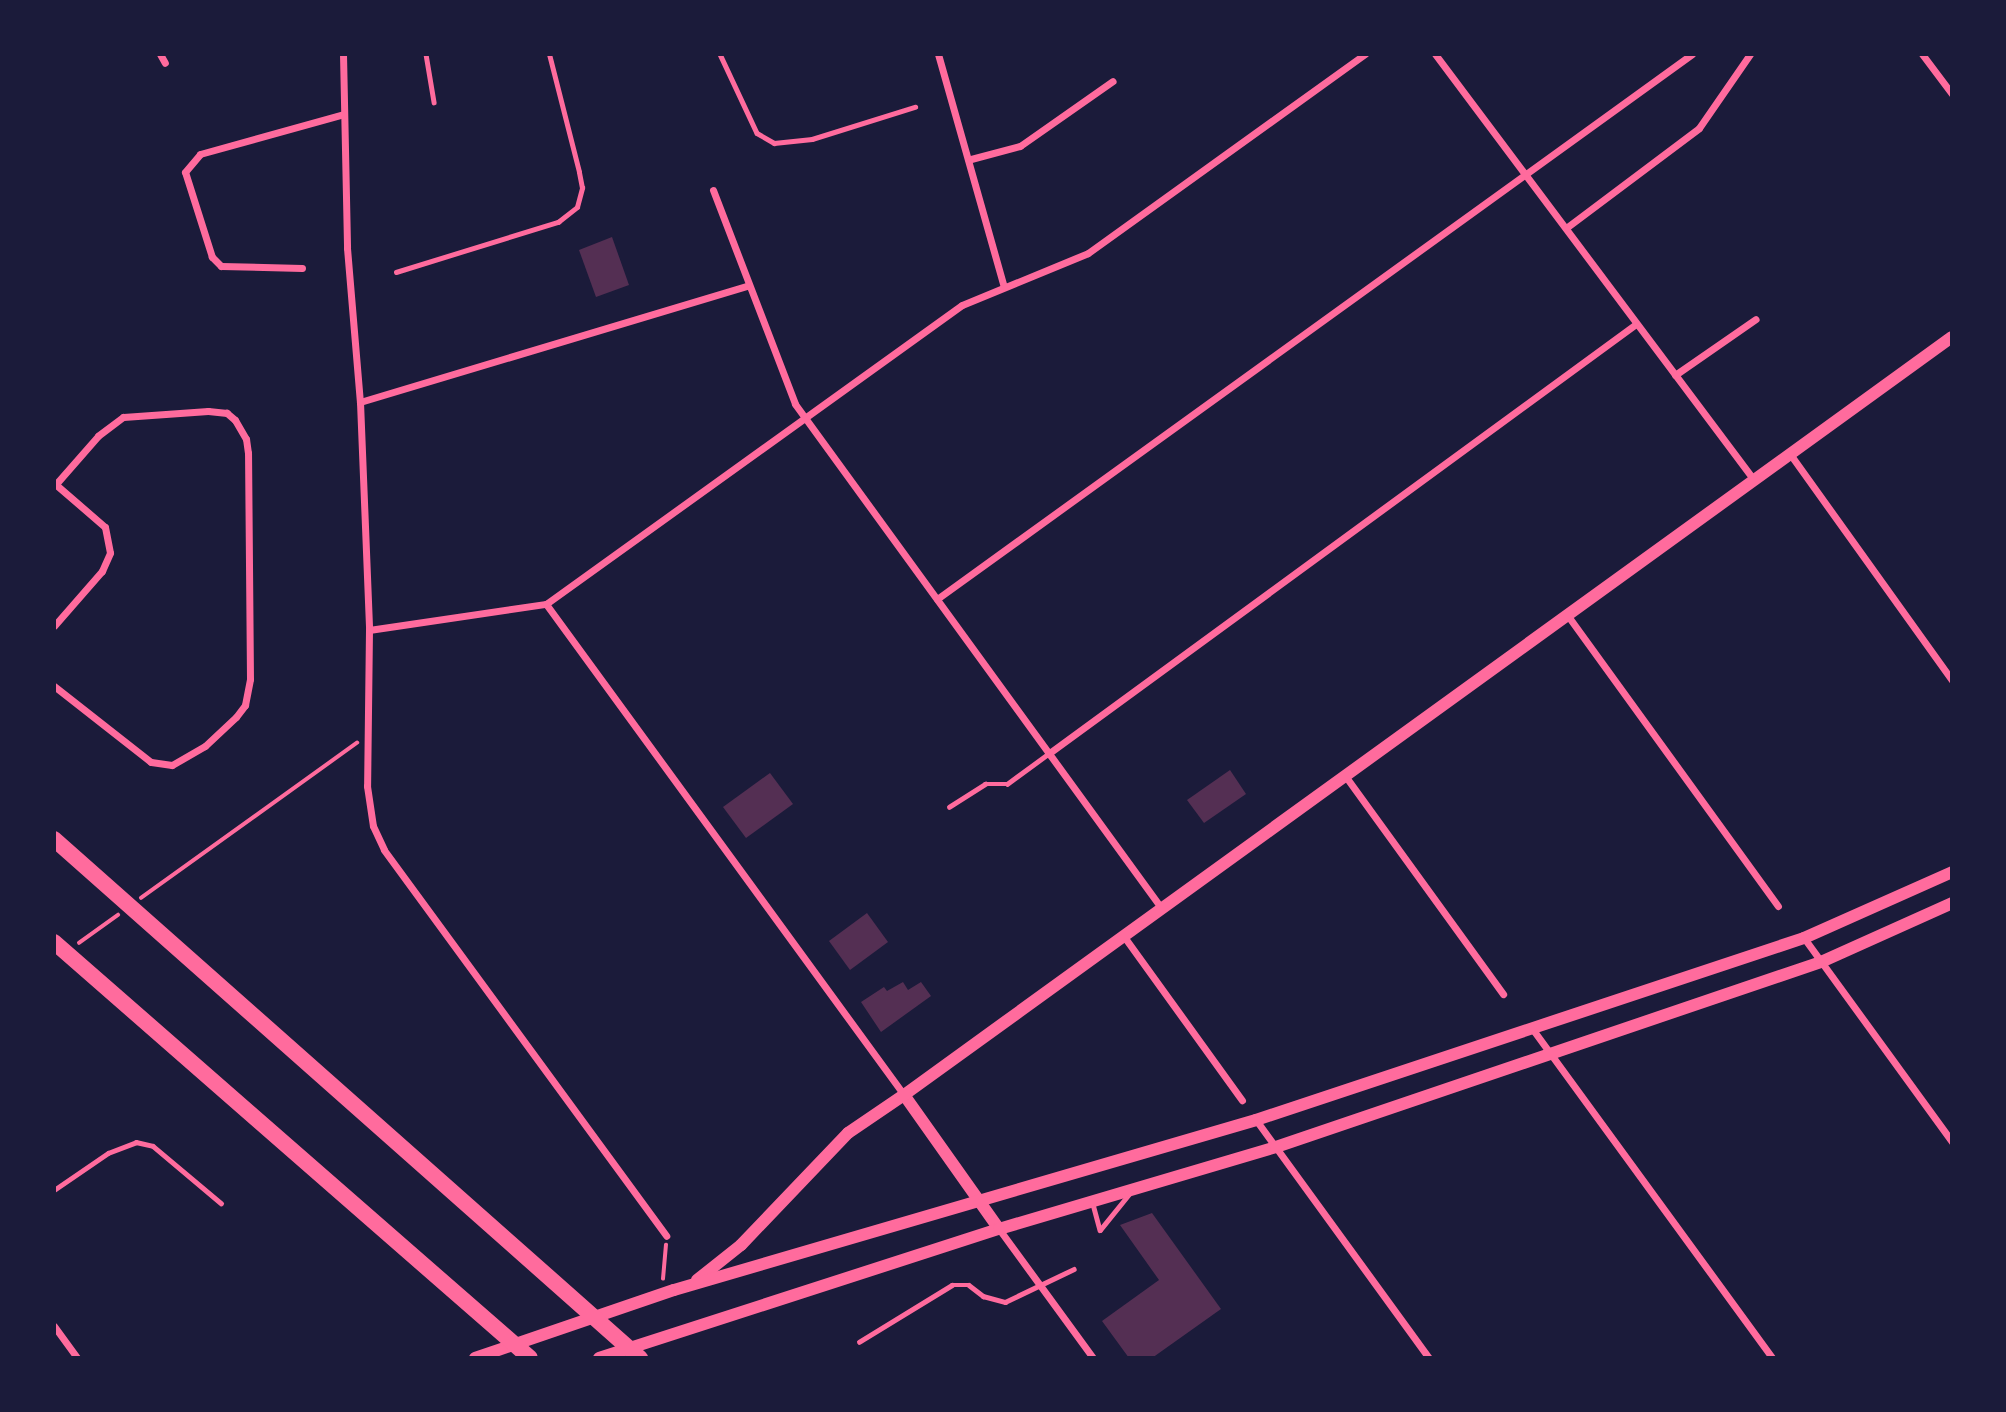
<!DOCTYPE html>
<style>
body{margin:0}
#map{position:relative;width:2006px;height:1412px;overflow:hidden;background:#1b1b3a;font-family:"PT Sans",sans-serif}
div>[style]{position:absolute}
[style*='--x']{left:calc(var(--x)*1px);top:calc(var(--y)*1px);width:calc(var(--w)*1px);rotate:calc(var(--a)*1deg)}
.building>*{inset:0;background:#542f53}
.path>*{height:3.5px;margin:-1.75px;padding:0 1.75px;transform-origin:1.75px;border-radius:1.75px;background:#ff6b9d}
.service>*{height:4.5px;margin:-2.25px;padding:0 2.25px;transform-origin:2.25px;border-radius:2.25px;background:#ff6b9d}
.minor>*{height:7px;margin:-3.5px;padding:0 3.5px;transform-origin:3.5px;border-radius:3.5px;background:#ff6b9d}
.secondary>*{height:12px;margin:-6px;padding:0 6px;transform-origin:6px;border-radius:6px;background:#ff6b9d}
.primary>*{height:12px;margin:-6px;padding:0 6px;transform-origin:6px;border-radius:6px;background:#ff6b9d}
.motorway>*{height:16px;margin:-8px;padding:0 8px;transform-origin:8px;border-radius:8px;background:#ff6b9d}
span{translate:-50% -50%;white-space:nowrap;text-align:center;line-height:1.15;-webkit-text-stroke:7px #1b1b3a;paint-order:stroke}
.frame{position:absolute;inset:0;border:56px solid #1b1b3a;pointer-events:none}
</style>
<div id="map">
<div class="building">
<i style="clip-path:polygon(612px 237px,629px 285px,596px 297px,579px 250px)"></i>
<i style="clip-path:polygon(1230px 770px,1246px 794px,1204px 823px,1187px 800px)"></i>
<i style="clip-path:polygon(770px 773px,793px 804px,746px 838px,723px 807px)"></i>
<i style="clip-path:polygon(867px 913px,888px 942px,850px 970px,829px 941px)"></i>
<i style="clip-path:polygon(903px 982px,908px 990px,921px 982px,931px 996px,881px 1032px,861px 1002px,884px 987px,887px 991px)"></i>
<i style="clip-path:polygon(1152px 1213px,1221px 1309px,1152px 1358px,1129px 1358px,1102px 1321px,1159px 1280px,1120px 1225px)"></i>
</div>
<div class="path">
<i style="--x:141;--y:898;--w:266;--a:-35.7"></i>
<i style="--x:79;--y:943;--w:48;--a:-35.7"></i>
<i style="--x:663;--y:1279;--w:34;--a:-85"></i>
</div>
<div class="service">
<i style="--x:426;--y:54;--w:49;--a:80.5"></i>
<i style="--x:720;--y:54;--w:87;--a:64.9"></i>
<i style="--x:757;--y:133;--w:20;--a:30"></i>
<i style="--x:774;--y:143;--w:38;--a:-6"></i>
<i style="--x:812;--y:139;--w:108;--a:-17.3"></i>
<i style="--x:396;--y:272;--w:170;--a:-17.2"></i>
<i style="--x:558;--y:222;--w:24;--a:-38"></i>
<i style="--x:577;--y:207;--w:20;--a:-75"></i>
<i style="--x:582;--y:188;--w:16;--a:-101"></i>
<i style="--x:579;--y:172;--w:122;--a:-104.3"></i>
<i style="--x:949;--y:807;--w:43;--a:-32.6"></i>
<i style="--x:985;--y:784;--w:22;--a:0"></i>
<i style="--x:1007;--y:784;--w:51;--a:-36.2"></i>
<i style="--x:54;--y:1190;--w:65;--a:-34.4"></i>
<i style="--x:108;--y:1153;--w:30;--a:-21"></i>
<i style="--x:136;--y:1142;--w:17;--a:13"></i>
<i style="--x:153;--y:1146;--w:89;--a:40"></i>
<i style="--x:1093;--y:1204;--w:27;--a:75"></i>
<i style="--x:1100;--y:1230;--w:46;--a:-51.1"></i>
<i style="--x:859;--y:1342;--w:109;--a:-31.5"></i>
<i style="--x:952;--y:1285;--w:17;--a:0"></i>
<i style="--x:969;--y:1285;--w:18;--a:38"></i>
<i style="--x:983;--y:1296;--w:23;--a:15"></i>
<i style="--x:1005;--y:1302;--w:76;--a:-25.6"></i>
</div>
<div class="minor">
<i style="--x:160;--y:54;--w:10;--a:61"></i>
<i style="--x:343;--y:54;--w:194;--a:88.8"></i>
<i style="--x:347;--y:248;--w:155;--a:85.2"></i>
<i style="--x:360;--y:402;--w:228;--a:87.7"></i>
<i style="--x:369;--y:630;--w:156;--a:90.7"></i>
<i style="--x:367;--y:786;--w:40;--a:81.5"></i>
<i style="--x:373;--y:826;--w:26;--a:65"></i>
<i style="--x:384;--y:850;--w:478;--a:53.8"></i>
<i style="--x:938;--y:54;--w:242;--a:74.2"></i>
<i style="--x:1435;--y:54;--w:532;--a:53.17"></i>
<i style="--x:1922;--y:54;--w:50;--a:53.1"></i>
<i style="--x:971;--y:159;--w:51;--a:-14.9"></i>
<i style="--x:1020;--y:146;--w:113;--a:-35"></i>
<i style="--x:713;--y:190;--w:229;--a:69"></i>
<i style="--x:795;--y:404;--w:624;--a:53.99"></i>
<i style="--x:1566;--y:228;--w:166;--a:-36.9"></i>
<i style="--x:1699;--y:128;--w:90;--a:-55.4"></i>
<i style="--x:302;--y:268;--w:81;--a:-178.6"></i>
<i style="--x:221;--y:266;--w:13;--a:-135"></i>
<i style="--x:212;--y:257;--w:89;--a:-107.6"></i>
<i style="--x:185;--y:172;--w:23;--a:-50"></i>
<i style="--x:200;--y:154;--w:149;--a:-15.5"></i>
<i style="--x:1675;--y:375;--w:98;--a:-34.7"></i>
<i style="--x:360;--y:402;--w:404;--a:-16.7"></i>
<i style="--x:1790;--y:454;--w:278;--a:54.4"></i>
<i style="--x:54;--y:483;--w:67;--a:40.8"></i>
<i style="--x:105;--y:527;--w:26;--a:79"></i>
<i style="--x:110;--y:553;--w:20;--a:114"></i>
<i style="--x:102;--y:571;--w:73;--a:131.1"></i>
<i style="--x:937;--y:599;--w:931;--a:-35.82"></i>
<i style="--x:546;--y:604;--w:608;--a:53.9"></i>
<i style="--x:1568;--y:616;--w:358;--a:54.1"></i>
<i style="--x:369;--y:630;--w:179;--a:-8.4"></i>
<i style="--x:546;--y:604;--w:512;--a:-35.71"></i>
<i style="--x:962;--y:305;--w:136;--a:-22.4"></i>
<i style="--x:1088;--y:253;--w:341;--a:-35.7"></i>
<i style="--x:54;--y:686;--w:123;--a:38.1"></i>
<i style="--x:151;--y:762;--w:21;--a:8"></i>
<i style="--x:172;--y:765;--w:38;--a:-30"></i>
<i style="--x:205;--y:746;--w:42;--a:-43.1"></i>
<i style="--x:236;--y:717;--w:15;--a:-53"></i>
<i style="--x:245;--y:705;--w:26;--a:-79"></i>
<i style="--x:250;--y:679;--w:226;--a:-90.5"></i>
<i style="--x:248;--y:453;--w:14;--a:-98"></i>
<i style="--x:246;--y:439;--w:22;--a:-120"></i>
<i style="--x:235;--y:420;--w:11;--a:-139"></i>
<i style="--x:227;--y:413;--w:19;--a:-174"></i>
<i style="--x:208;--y:411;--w:85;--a:176"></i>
<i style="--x:123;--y:417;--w:31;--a:143"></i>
<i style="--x:98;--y:436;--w:64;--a:131.2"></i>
<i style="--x:1048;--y:754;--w:728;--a:-36.18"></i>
<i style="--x:1346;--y:777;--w:268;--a:54.1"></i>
<i style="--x:1125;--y:938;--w:200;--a:54.2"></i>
<i style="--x:1804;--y:938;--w:252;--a:54"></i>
<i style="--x:1531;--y:1027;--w:409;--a:53.9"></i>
<i style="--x:1256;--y:1120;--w:294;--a:54"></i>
<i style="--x:999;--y:1229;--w:160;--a:53.9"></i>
<i style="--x:54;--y:1326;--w:39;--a:54"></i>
</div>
<div class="secondary">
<i style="--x:999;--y:1229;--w:164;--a:-125.3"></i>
<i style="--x:904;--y:1095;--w:1293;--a:-35.88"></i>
</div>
<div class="primary">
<i style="--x:697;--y:1280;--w:56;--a:-38.5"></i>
<i style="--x:741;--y:1245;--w:155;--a:-46.3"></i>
<i style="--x:848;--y:1133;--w:68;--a:-34.2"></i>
<i style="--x:475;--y:1358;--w:210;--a:-18.9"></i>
<i style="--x:674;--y:1290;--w:606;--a:-16.28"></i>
<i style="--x:1256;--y:1120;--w:577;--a:-18.37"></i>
<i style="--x:1804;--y:938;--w:162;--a:-24"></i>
<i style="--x:599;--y:1358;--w:420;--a:-17.9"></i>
<i style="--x:999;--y:1229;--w:289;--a:-16.5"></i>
<i style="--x:1276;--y:1147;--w:576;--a:-18.75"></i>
<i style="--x:1821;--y:962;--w:144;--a:-24.2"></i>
</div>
<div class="motorway">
<i style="--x:54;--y:839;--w:783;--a:41.53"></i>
<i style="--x:54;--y:942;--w:632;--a:41.15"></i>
</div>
<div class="frame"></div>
</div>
